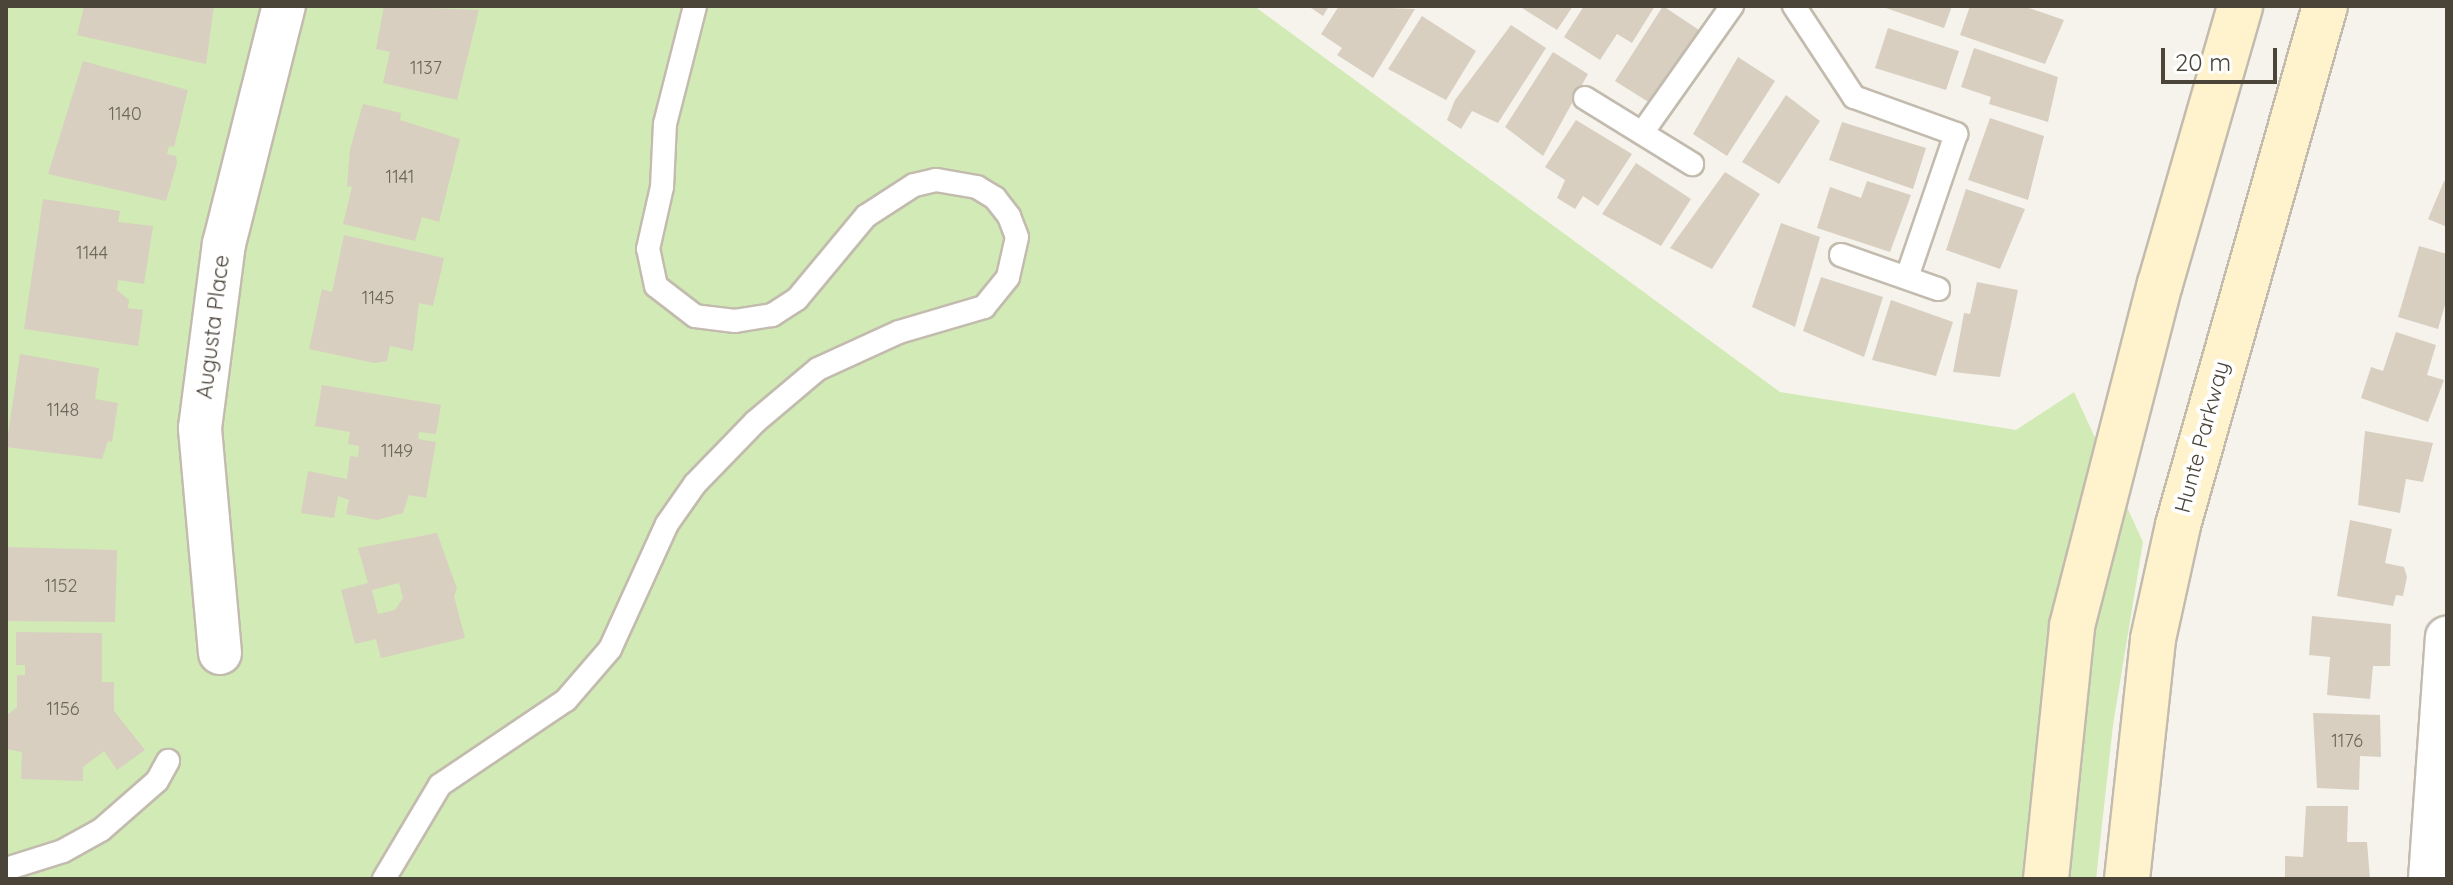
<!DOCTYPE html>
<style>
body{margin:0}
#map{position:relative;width:2453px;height:885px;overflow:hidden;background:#f6f3ec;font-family:Quicksand,sans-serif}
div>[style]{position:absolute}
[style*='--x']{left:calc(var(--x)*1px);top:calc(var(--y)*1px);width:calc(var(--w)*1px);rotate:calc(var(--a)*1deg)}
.green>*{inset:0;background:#d2eab5}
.building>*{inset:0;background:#d8cfc1}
.roads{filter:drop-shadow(2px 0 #c2bbae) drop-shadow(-2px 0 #c2bbae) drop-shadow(0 2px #c2bbae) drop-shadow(0 -2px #c2bbae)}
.lane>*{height:22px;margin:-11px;padding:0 11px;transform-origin:11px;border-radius:11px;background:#fff}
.street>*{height:42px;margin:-21px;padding:0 21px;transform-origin:21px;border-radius:21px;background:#fff}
.secondary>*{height:44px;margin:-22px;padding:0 22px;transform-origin:22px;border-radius:22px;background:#fff3cd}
span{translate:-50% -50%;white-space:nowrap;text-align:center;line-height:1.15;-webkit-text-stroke:8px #fff;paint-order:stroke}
.number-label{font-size:18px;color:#6e675b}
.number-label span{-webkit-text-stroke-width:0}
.street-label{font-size:22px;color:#4b4439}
.frame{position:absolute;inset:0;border:8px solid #4b4439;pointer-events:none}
.scale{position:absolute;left:2161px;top:48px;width:116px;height:36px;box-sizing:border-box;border:4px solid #4b4439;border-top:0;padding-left:10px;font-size:24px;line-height:28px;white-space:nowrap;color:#4b4439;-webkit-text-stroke:6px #fff;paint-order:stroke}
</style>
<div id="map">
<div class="green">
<i style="clip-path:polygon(6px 6px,1254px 6px,1780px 392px,2016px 430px,2074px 392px,2143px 542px,2113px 725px,2096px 879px,6px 879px)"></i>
</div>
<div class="building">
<i style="clip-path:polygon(84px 6px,214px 6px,206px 64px,77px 35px)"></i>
<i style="clip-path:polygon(384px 6px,479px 10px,457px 100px,383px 83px,390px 52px,376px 49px)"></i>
<i style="clip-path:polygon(1308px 6px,1329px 6px,1323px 16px)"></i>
<i style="clip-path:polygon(1339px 6px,1415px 9px,1373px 78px,1337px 55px,1342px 48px,1321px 34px)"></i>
<i style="clip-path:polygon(1519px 6px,1573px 6px,1557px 30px)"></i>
<i style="clip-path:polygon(1584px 6px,1655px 6px,1632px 43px,1617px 34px,1600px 60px,1564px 37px)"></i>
<i style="clip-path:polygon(1663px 6px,1699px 30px,1650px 103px,1615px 81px)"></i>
<i style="clip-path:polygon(1880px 6px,1952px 6px,1944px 28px)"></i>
<i style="clip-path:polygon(1970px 6px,2023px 6px,2064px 20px,2045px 64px,1960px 35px)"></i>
<i style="clip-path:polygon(1422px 16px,1476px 51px,1446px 100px,1388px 69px)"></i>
<i style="clip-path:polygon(1511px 25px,1546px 48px,1498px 123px,1472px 111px,1461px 129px,1447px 120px,1455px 100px)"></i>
<i style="clip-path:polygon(1888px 28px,1959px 51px,1946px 90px,1875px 68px)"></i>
<i style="clip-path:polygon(1974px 48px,2058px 77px,2048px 122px,1989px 104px,1991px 97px,1961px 87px)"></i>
<i style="clip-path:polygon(1553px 52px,1588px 74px,1543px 156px,1505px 127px)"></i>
<i style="clip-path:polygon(1738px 57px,1775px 81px,1727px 156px,1693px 134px)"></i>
<i style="clip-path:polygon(83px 61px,188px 90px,174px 147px,169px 146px,167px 154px,176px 156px,177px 163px,166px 201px,48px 174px)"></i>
<i style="clip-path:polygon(1786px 95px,1820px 121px,1779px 184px,1742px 162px)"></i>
<i style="clip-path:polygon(363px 104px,401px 113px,400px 120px,460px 139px,439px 222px,422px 217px,415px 241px,343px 224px,352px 187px,347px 186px,350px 149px)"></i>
<i style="clip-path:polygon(1990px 118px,2044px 136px,2028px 200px,1968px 180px)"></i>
<i style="clip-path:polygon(1576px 120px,1632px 154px,1598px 206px,1583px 196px,1575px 209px,1557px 198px,1565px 180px,1545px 167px)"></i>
<i style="clip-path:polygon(1842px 122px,1926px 148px,1913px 189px,1829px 160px)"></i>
<i style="clip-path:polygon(1636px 163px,1691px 199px,1661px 246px,1602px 214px)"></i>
<i style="clip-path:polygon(1725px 172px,1760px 194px,1712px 269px,1670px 248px)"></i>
<i style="clip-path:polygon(1867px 181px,1911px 195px,1890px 252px,1817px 228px,1830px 187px,1861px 198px)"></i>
<i style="clip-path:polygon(2444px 181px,2447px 182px,2447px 227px,2428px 219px)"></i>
<i style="clip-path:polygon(1966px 189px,2025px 209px,2000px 269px,1946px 250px)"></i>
<i style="clip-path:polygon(43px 199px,120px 211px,118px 222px,153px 226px,144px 284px,118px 280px,117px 290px,129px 300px,128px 308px,143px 310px,138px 346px,24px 329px)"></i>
<i style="clip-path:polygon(1781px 223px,1820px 237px,1795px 327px,1752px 307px)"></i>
<i style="clip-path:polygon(344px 235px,444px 258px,433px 306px,419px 303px,413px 351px,390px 346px,387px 361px,374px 363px,309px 349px,322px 289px,332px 292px)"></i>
<i style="clip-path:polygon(2419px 246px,2447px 254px,2447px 298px,2438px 329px,2398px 317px)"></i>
<i style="clip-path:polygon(1821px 277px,1883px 297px,1864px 357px,1803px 331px)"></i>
<i style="clip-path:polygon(1977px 282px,2018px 290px,2000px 377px,1953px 372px,1964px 313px,1970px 314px)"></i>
<i style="clip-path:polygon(1891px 300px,1953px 322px,1936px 376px,1872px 360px)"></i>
<i style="clip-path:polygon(2396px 332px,2436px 345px,2427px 375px,2444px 380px,2428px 422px,2361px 398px,2371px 367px,2383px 371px)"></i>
<i style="clip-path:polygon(20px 354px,99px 368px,95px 399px,118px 403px,112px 442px,108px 441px,102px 459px,6px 447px)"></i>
<i style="clip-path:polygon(322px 385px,441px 405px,436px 434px,419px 432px,418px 439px,436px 442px,426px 498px,409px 495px,403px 513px,377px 520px,346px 514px,349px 500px,338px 496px,334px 518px,301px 513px,308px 471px,347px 479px,350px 456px,358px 457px,359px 446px,348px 444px,350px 432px,315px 426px)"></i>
<i style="clip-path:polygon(2365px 431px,2433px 443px,2423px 482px,2406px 479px,2400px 513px,2358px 505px)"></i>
<i style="clip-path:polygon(2350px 520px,2392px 529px,2385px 563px,2404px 567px,2407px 577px,2403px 596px,2396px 595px,2393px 606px,2337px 596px)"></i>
<i style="clip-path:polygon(evenodd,437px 533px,457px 589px,454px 596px,465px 638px,381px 658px,376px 639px,355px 644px,341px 590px,368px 583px,358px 548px,437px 533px,399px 583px,403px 598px,395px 610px,378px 614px,372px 590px,399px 583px)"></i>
<i style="clip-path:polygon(6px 547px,117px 550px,115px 622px,6px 621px)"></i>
<i style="clip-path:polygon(2312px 616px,2391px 624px,2390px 666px,2373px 666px,2370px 699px,2327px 695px,2330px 657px,2309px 655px)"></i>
<i style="clip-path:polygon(16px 632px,102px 633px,102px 682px,114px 682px,114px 711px,145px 750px,117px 770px,104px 751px,83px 767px,83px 781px,21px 779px,22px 752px,6px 749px,6px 716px,17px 707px,17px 675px,25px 675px,25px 665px,16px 665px)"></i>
<i style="clip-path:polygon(2313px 713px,2380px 715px,2381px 757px,2360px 756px,2359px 790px,2317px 788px)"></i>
<i style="clip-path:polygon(2306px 806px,2348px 806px,2347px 842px,2367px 842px,2370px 879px,2285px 877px,2285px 856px,2303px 857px)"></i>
</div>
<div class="roads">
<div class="lane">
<i style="--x:1794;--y:6;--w:109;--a:56.6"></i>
<i style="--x:1854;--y:97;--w:109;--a:19.9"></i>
<i style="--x:1956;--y:134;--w:151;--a:108.9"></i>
<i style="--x:1585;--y:98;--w:126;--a:31.7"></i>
<i style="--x:1642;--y:133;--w:156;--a:-54.7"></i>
<i style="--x:1841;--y:255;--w:103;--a:19.3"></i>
<i style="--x:6;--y:869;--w:60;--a:-17.5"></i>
<i style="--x:63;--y:851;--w:43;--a:-28.9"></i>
<i style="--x:101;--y:830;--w:74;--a:-41.2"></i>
<i style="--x:157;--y:781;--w:23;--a:-61"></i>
<i style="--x:384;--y:879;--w:109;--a:-59.2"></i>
<i style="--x:440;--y:785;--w:152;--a:-34"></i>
<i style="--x:566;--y:700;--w:67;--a:-49.2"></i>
<i style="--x:610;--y:649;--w:137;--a:-65.5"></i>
<i style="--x:667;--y:524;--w:49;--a:-55"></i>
<i style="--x:695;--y:484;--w:86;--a:-45.9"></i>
<i style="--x:755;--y:422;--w:82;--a:-40.1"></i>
<i style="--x:818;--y:369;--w:89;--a:-24.6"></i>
<i style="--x:899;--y:332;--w:89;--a:-16.4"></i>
<i style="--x:984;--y:307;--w:38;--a:-51"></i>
<i style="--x:1008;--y:277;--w:41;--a:-77.3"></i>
<i style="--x:1017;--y:237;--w:22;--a:-111"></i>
<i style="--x:1009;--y:216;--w:23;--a:-128"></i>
<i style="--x:995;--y:198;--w:21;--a:-149"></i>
<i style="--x:977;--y:187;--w:42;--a:-170.3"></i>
<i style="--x:936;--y:180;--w:23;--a:167"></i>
<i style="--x:914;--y:185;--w:57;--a:147.1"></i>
<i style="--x:866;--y:216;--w:108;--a:129.7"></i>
<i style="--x:797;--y:299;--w:30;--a:147"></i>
<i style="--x:772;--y:315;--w:37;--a:171"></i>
<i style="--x:735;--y:321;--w:40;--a:-172.9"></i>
<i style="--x:695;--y:316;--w:49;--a:-142.4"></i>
<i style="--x:656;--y:286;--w:38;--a:-102"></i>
<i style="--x:648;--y:249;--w:64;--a:-77.3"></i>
<i style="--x:662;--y:187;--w:63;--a:-87.3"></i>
<i style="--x:665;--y:124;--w:122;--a:-75.7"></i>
</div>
<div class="street">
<i style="--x:220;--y:653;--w:226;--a:-95.1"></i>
<i style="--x:200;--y:428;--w:186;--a:-82.6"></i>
<i style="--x:224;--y:244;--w:245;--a:-75.9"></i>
<i style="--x:2430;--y:879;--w:242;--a:-86"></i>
</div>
<div class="secondary">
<i style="--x:2046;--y:879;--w:254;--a:-84.1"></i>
<i style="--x:2072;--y:626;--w:353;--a:-75.6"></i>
<i style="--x:2160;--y:284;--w:289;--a:-73.9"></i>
<i style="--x:2127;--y:879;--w:241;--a:-83.8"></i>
<i style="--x:2153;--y:639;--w:117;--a:-77.6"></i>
<i style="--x:2178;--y:525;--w:539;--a:-74.19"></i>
</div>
</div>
<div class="number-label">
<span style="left:426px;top:68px">1137</span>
<span style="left:125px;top:114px">1140</span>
<span style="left:400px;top:177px">1141</span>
<span style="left:92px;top:253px">1144</span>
<span style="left:378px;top:298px">1145</span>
<span style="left:63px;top:410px">1148</span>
<span style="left:397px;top:451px">1149</span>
<span style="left:61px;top:586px">1152</span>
<span style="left:63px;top:709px">1156</span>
<span style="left:2347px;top:741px">1176</span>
</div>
<div class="street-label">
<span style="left:213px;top:327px;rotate:-83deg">Augusta Place</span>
<span style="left:2202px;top:437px;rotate:-75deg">Hunte Parkway</span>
</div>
<div class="frame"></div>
<div class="scale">20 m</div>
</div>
